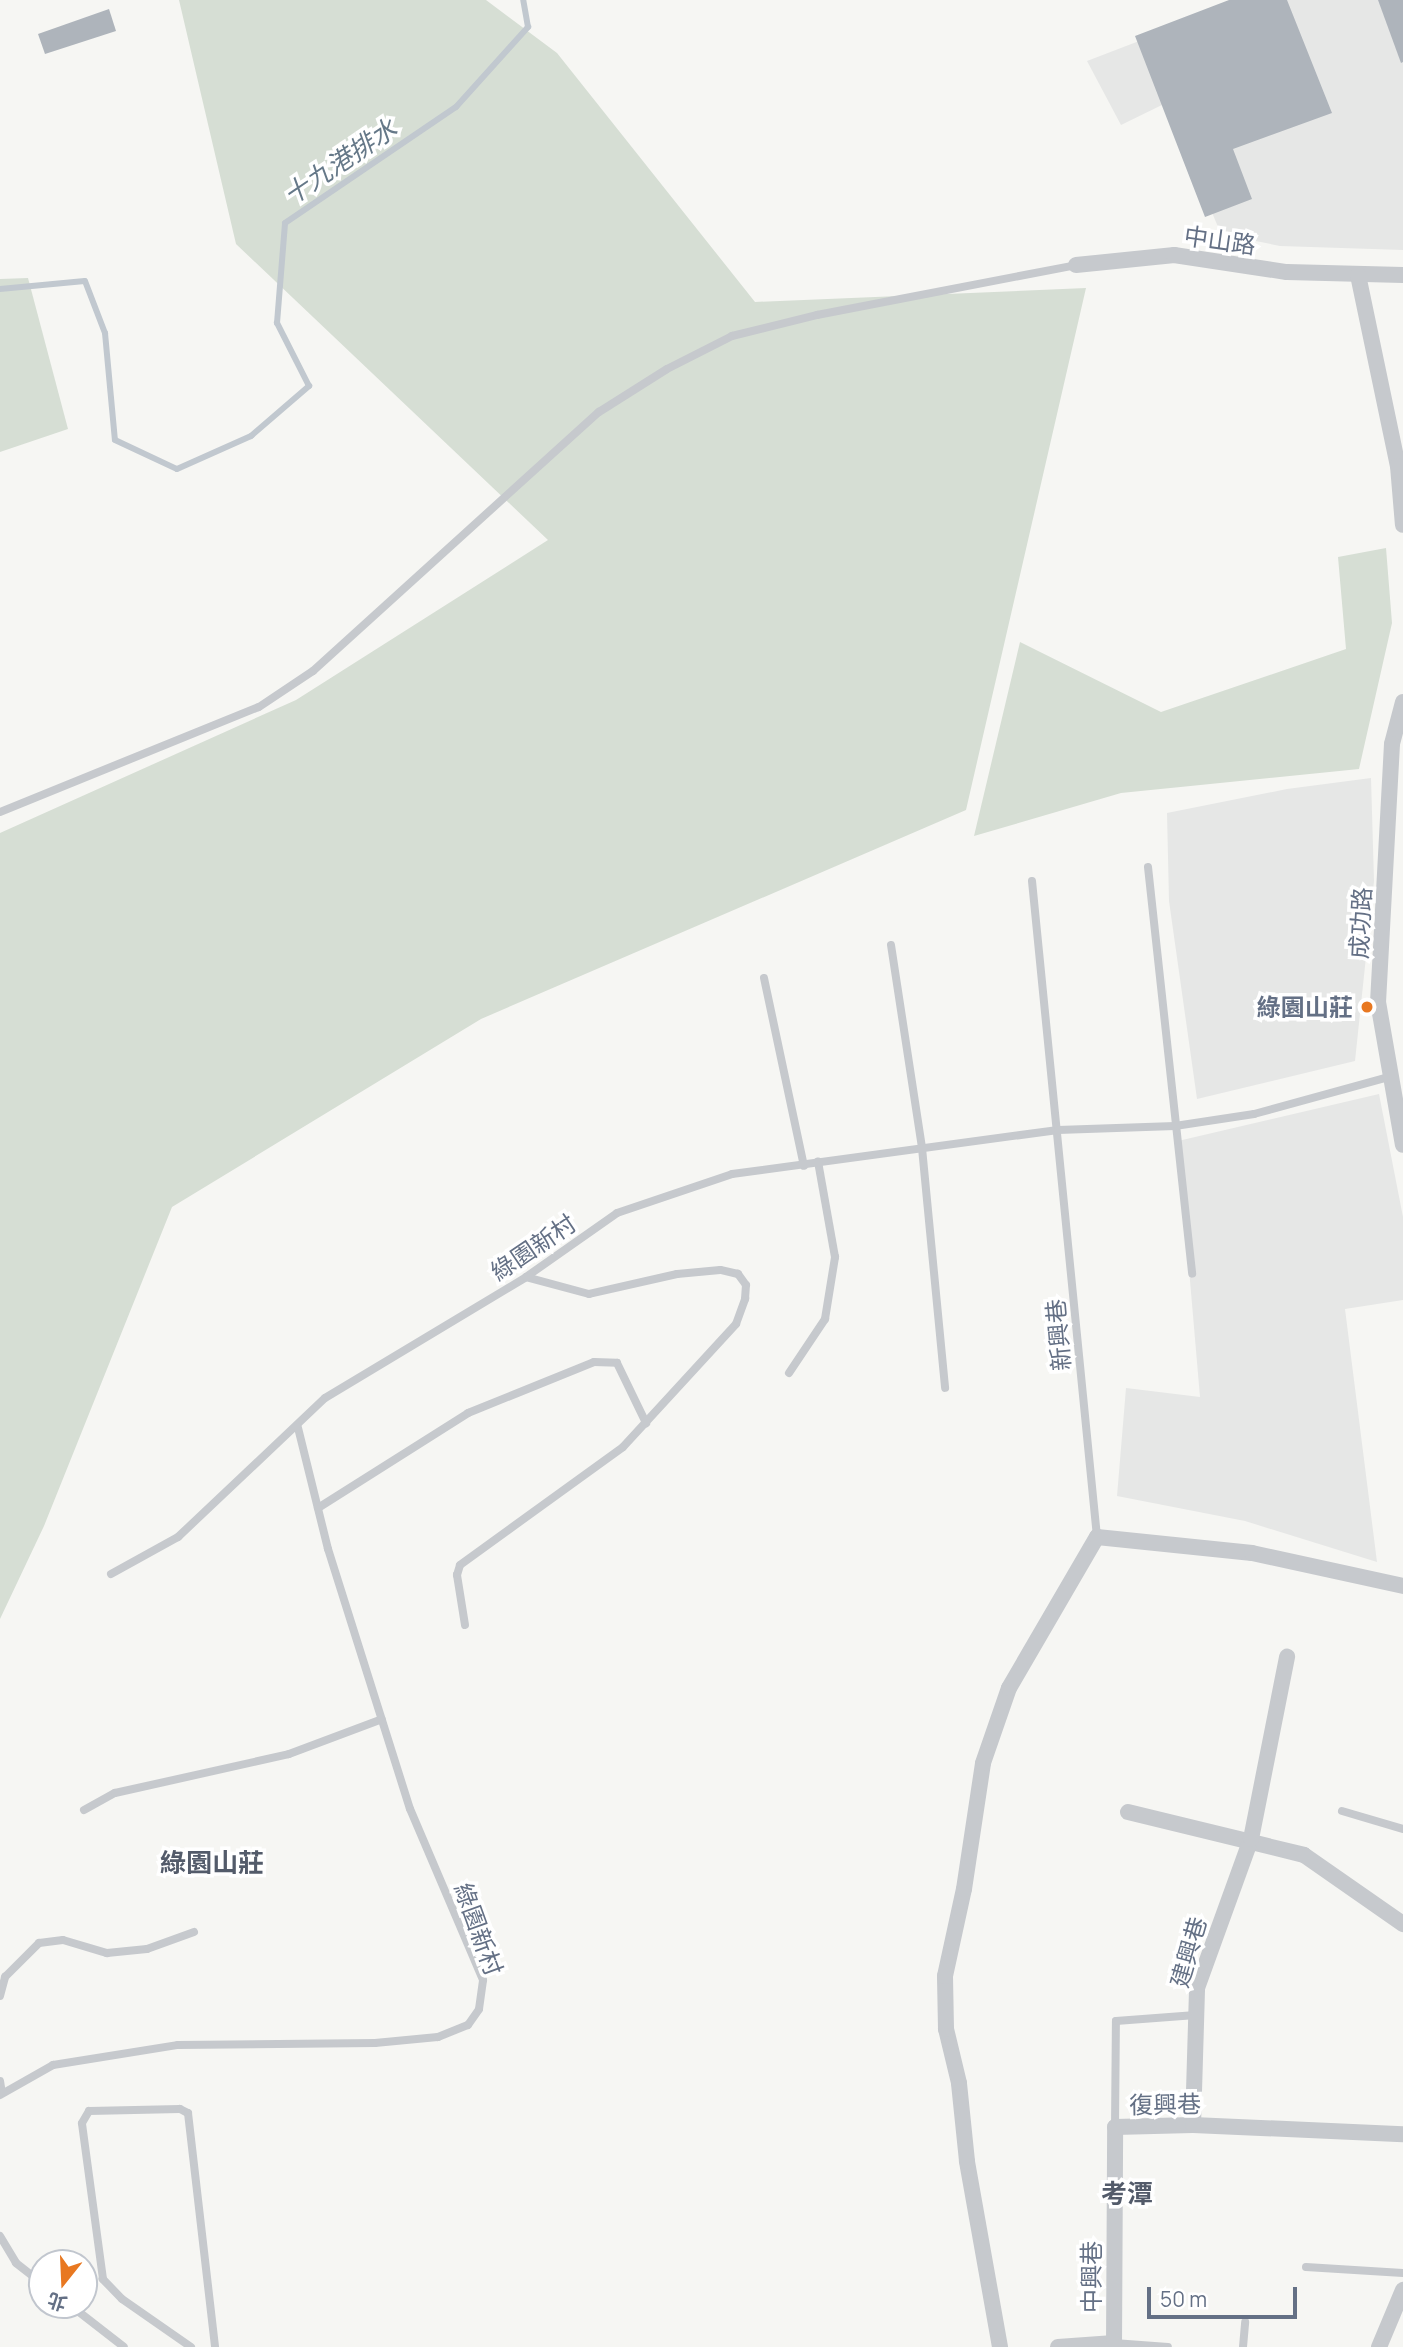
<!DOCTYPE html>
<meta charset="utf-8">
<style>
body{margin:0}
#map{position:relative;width:1403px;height:2347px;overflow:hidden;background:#f6f6f3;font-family:Manrope,"Noto Sans TC",sans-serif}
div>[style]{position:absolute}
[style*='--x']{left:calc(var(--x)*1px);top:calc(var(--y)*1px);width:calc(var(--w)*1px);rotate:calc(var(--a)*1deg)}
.built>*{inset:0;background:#e6e7e6}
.green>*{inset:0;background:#d6ded4}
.stream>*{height:6px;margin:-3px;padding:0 3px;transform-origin:3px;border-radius:3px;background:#c1c8cf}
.building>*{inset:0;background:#aeb4bb}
.lane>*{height:8px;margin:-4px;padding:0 4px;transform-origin:4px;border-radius:4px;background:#c6c9cd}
.street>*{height:16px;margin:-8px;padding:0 8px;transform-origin:8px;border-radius:8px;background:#c6c9cd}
.dots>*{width:19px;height:19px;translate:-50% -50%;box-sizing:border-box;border:4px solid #fff;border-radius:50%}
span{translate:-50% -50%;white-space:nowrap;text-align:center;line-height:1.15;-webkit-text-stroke:7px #fff;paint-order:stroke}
.street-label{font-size:24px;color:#647085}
.poi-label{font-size:24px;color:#647085;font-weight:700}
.right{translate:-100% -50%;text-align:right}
.water-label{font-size:26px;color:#657888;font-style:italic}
.neighbourhood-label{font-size:26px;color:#535b6a;font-weight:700}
.north{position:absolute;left:28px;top:2249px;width:70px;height:70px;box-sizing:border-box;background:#fff;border:2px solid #c1c6ce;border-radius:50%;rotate:198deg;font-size:19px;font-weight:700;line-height:28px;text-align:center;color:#647085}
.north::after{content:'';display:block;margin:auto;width:24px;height:32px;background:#e87821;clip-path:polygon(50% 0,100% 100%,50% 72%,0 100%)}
.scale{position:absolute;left:1147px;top:2287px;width:150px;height:32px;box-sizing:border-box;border:4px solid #647085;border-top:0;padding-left:9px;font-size:21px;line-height:24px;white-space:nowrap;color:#647085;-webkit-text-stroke:5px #fff;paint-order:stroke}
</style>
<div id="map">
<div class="built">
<i style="clip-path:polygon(1246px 0,1403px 0,1403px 250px,1280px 246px,1221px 234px,1166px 103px,1121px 125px,1087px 61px)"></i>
<i style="clip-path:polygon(1371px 778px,1374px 881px,1355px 1061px,1197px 1099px,1169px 901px,1167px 813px,1287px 789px)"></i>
<i style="clip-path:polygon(1379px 1094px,1403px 1217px,1403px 1300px,1345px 1309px,1377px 1562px,1245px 1521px,1117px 1496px,1126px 1388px,1200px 1397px,1178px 1141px)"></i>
</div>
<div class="green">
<i style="clip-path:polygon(179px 0,486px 0,557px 53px,755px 302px,1086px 288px,966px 810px,481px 1019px,172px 1207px,44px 1526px,0 1619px,0 833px,296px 700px,548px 540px,236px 244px)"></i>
<i style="clip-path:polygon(28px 278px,68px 429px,0 452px,0 279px)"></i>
<i style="clip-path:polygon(1386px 548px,1392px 623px,1359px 769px,1121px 793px,974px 836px,1020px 642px,1161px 712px,1346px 649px,1338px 557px)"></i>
</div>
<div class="stream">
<i style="--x:0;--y:289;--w:85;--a:-5.4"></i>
<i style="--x:85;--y:281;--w:56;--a:69"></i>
<i style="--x:105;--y:333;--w:107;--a:84.7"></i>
<i style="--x:115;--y:440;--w:68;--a:25.1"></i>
<i style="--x:177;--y:469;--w:81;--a:-24"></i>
<i style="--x:251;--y:436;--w:77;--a:-40.8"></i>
<i style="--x:309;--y:386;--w:71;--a:-116.9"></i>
<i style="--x:277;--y:323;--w:100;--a:-85.4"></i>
<i style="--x:285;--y:223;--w:207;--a:-34.2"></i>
<i style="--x:456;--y:107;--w:108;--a:-48"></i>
<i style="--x:528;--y:27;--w:27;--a:-100"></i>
</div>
<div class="building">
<i style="clip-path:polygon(1229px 0,1287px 0,1332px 113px,1233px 149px,1252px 199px,1205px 217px,1135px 36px)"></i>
<i style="clip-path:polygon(1378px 0,1403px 0,1403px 62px,1401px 63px)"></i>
<i style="clip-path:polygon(109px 9px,116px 31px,45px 54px,38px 34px)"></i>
</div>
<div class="lane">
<i style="--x:0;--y:812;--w:279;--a:-22.1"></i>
<i style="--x:259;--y:707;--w:65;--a:-33.7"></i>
<i style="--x:313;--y:671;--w:386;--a:-42.2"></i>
<i style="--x:599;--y:412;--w:80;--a:-32.3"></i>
<i style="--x:667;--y:369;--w:73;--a:-26.9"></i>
<i style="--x:732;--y:336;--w:88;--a:-13.9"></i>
<i style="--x:817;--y:315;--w:264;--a:-10.9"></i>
<i style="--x:1148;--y:867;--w:409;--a:83.8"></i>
<i style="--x:1032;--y:881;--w:659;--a:84.34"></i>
<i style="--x:891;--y:945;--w:205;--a:81.3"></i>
<i style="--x:922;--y:1148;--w:241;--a:84.5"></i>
<i style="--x:764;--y:978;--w:192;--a:78"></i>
<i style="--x:789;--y:1373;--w:65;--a:-56.3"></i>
<i style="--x:825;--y:1319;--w:63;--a:-80.8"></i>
<i style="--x:835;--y:1257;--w:97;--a:-100.1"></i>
<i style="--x:318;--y:1508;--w:178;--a:-32.3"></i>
<i style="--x:468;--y:1413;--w:136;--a:-22"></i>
<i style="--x:594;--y:1362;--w:23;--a:2"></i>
<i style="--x:617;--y:1363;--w:67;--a:64.2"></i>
<i style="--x:111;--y:1574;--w:77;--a:-28.9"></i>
<i style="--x:178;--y:1537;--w:202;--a:-43.4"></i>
<i style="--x:325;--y:1398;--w:235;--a:-31"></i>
<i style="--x:526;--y:1277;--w:111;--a:-35.1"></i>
<i style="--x:617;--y:1213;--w:121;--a:-18.7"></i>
<i style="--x:732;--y:1174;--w:329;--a:-7.7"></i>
<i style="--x:1058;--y:1130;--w:117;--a:-2"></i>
<i style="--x:1175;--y:1126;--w:80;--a:-8.6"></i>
<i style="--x:1254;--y:1114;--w:143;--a:-15.4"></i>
<i style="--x:465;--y:1625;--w:51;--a:-99.1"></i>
<i style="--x:457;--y:1575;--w:10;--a:-73"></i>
<i style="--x:460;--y:1565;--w:201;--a:-35.9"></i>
<i style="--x:623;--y:1447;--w:167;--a:-47.4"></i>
<i style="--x:736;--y:1324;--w:27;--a:-70"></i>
<i style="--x:745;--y:1299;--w:14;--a:-86"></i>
<i style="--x:746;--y:1285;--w:14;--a:-126"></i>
<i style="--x:738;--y:1274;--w:18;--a:-167"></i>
<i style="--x:720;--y:1270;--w:43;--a:174.7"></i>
<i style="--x:677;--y:1274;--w:90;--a:167.2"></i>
<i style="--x:589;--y:1294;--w:65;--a:-164.9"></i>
<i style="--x:84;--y:1810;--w:35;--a:-29"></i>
<i style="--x:115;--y:1793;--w:178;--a:-12.6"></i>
<i style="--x:289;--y:1754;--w:99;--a:-20.6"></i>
<i style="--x:1342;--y:1811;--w:64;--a:16.4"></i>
<i style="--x:0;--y:1996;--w:20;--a:-75"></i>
<i style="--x:5;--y:1977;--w:48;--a:-45"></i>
<i style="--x:39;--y:1943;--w:24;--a:-7"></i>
<i style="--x:63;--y:1940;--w:46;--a:16.5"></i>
<i style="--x:107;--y:1953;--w:40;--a:-5.7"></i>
<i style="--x:147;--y:1949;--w:50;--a:-19.9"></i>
<i style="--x:0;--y:2081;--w:12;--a:81"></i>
<i style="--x:0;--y:2095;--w:61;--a:-29.5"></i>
<i style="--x:53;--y:2065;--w:127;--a:-9.1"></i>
<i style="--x:178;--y:2045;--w:197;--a:-0.6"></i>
<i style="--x:375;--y:2043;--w:63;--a:-5.4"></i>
<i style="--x:438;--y:2037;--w:32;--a:-22"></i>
<i style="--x:468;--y:2025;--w:19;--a:-55"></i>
<i style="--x:479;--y:2009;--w:29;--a:-82"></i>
<i style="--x:483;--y:1980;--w:186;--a:-113.1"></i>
<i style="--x:410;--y:1809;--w:273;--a:-107.5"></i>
<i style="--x:328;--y:1549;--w:125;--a:-103.9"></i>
<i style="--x:1115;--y:2127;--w:106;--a:-89.5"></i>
<i style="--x:1116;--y:2021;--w:80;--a:-4.3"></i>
<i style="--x:0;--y:2236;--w:31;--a:59"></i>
<i style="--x:16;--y:2263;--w:33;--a:38"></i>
<i style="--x:1306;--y:2267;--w:97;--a:3.5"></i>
<i style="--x:70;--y:2305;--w:68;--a:37.9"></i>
<i style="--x:1114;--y:2343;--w:54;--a:4.2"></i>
<i style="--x:191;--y:2347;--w:84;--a:-145.2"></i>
<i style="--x:122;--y:2299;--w:28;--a:-134"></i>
<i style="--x:103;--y:2279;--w:157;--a:-97.7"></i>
<i style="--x:82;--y:2123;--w:14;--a:-60"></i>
<i style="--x:89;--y:2111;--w:91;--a:-1.3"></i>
<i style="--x:180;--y:2109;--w:9;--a:27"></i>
<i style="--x:188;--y:2113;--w:236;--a:83.4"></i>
<i style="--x:1243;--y:2347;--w:25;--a:-85"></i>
</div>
<div class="street">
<i style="--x:1076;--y:265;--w:99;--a:-5.8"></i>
<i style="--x:1174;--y:255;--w:114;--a:8.6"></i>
<i style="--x:1287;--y:272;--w:116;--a:1.5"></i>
<i style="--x:1358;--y:275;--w:195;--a:78.2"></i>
<i style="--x:1398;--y:466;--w:59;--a:85.2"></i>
<i style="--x:1403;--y:702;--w:43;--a:104.7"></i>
<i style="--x:1392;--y:744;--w:258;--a:93.1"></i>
<i style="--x:1378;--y:1002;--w:145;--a:80.1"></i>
<i style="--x:1128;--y:1812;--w:181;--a:13.7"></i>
<i style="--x:1304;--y:1855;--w:121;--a:34.9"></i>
<i style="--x:1193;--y:2125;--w:137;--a:-88.3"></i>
<i style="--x:1197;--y:1988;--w:158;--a:-70.1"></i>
<i style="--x:1251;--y:1839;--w:186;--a:-78.8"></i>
<i style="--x:1000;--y:2347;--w:189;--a:-100.1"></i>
<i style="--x:967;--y:2161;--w:78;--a:-95.9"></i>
<i style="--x:959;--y:2083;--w:56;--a:-103.5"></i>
<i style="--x:946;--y:2029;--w:53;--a:-91.1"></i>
<i style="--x:945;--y:1976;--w:89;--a:-77.7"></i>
<i style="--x:964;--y:1889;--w:127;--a:-81.4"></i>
<i style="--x:983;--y:1763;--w:79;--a:-70.9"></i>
<i style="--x:1009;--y:1688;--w:175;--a:-59.8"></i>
<i style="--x:1097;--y:1537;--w:156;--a:5.9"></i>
<i style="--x:1252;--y:1553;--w:155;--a:12.3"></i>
<i style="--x:1058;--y:2347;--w:56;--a:-4.1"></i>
<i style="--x:1114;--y:2347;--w:220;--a:-89.7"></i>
<i style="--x:1115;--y:2127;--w:78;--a:-1.5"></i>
<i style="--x:1193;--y:2125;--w:210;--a:2.5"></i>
<i style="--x:1379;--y:2347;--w:62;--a:-67.2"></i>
</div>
<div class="dots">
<i style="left:1367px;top:1007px;background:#e87821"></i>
</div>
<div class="street-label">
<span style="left:1220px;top:240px;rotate:8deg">中山路</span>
<span style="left:1360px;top:923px;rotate:-87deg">成功路</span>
<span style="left:533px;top:1247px;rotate:-34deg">綠園新村</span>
<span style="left:1058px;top:1335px;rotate:-95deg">新興巷</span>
<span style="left:479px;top:1929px;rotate:70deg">綠園新村</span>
<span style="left:1188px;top:1952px;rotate:-74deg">建興巷</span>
<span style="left:1165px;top:2104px;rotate:-1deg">復興巷</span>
<span style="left:1091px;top:2277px;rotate:-90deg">中興巷</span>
</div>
<div class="poi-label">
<span class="right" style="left:1353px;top:1007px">綠園山莊</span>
</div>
<div class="water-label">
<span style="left:340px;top:162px;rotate:-34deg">十九港排水</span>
</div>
<div class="neighbourhood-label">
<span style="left:212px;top:1863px">綠園山莊</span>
<span style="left:1127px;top:2194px">考潭</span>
</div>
<div class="north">北</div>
<div class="scale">50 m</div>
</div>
